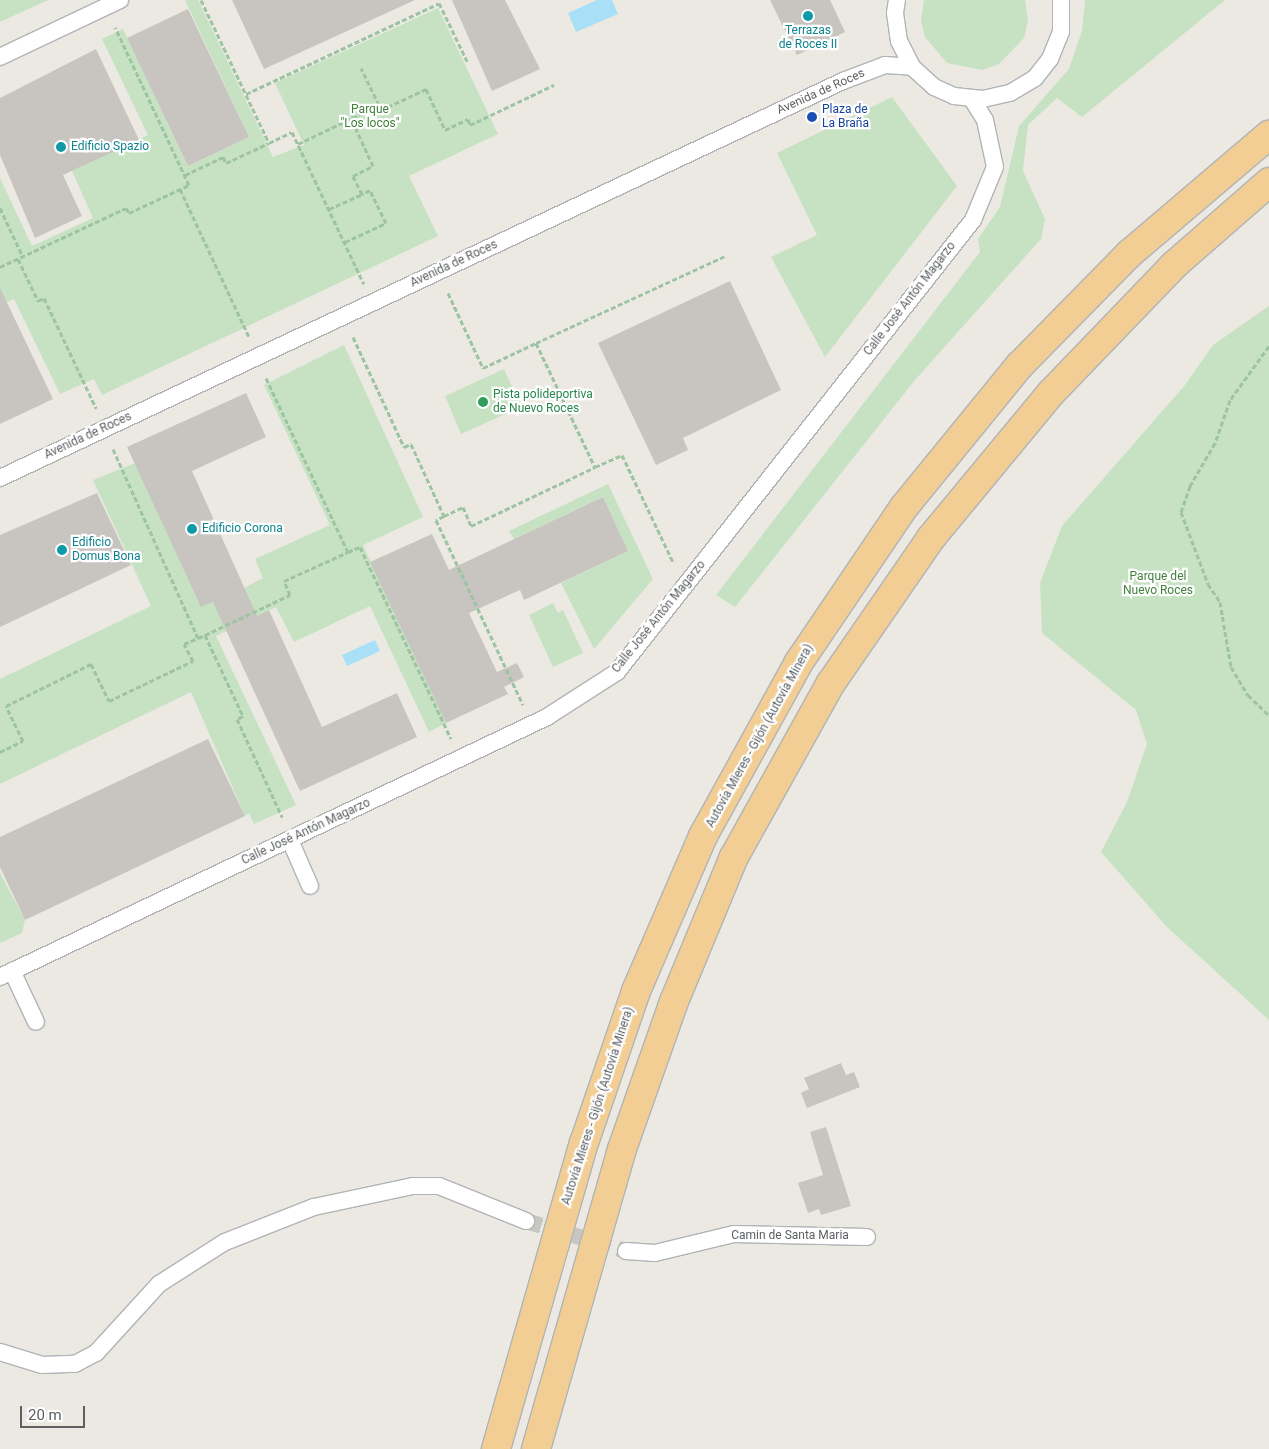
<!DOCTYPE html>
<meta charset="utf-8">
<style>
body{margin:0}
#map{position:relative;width:1269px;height:1449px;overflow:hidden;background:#ece9e3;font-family:Roboto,sans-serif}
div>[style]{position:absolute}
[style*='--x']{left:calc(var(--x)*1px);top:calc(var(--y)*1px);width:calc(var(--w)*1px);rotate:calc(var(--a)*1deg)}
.green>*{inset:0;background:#c6e2c2}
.water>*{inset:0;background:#a9e0f7}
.building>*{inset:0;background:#c8c4c0}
.street-tunnel>*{height:16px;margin-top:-8px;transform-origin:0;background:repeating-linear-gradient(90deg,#c8c6c3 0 16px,transparent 0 24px)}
.path>*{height:3px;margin-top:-1.5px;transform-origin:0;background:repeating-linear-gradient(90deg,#9dc4a2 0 5px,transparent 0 7.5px)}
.roads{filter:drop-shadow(1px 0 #b0b4b7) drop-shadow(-1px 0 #b0b4b7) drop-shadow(0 1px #b0b4b7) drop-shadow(0 -1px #b0b4b7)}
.street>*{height:16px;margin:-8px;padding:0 8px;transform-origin:8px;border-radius:8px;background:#fff}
.highway>*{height:28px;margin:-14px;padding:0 14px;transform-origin:14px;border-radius:14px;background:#f2cd94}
.dots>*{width:14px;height:14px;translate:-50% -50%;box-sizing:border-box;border:2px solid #fff;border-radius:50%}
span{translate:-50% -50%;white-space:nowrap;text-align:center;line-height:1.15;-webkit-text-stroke:4.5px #fff;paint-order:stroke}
.culture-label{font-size:12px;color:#0d838f}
.left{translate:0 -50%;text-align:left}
.street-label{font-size:12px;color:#5b5f62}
.park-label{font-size:12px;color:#43803d}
.transit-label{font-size:12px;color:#164399}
.leisure-label{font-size:12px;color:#27864d}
.scale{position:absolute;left:20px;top:1406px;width:65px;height:22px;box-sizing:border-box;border:2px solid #5b5f62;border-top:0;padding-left:6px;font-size:15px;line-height:18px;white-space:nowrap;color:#5b5f62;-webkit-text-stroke:4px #fff;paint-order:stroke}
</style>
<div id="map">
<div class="green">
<i style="clip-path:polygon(0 0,48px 0,0 22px)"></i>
<i style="clip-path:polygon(185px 0,198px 0,273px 157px,304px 145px,275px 83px,438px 8px,498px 134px,409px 176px,438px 236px,102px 395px,94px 379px,60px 394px,14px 299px,0 305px,0 178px,32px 246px,93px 218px,72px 171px,148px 135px,102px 39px,123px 29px,188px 166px,249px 137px)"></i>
<i style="clip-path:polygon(924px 0,1025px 0,1028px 21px,1024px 38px,999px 64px,982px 70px,947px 63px,925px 37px,921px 21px)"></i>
<i style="clip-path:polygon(1085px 0,1225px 0,1082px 117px,1057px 98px,1028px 125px,1023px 171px,1045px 219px,1041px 239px,915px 380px,735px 607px,716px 595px,980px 252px,978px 239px,1000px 207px,1019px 126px,1069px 69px,1082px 31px)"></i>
<i style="clip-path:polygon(892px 97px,957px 186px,825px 357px,771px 257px,817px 235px,777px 153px)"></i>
<i style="clip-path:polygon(1269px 306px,1269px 1020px,1166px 926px,1101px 852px,1127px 802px,1147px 744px,1136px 710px,1042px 633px,1040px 583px,1062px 526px,1185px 385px,1213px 345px)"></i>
<i style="clip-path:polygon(344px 345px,423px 517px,363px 545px,446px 723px,429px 732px,370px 606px,294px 642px,276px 607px,216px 636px,296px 805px,254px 824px,249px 813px,245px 816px,191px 692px,0 784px,0 679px,151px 606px,93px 480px,135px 463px,244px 588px,263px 578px,255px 559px,330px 525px,264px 385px)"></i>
<i style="clip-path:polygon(504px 369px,521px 407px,461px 434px,445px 396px)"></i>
<i style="clip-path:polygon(608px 484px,653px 579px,594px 649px,561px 583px,628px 551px,603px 497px,514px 539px,509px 531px)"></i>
<i style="clip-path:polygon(553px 603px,558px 613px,563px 610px,583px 653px,553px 667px,529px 615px)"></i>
<i style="clip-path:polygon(0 873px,25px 920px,22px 933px,0 943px)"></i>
</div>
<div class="water">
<i style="clip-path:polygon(597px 0,612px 0,618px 14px,576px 32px,568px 13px)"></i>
<i style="clip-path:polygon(375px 640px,380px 651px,347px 666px,342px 655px)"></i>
</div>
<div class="building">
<i style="clip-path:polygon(232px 0,415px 0,264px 69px)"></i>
<i style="clip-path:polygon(452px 0,505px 0,540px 69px,492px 91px)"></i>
<i style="clip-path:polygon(770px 0,830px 0,845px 32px,797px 55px)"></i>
<i style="clip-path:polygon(188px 9px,249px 137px,188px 166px,127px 38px)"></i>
<i style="clip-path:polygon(96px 49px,139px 140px,63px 175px,82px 216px,35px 238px,0 155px,0 98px)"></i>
<i style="clip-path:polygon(730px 281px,781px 390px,683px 438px,688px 450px,656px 465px,598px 343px)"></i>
<i style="clip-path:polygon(0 288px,53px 399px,0 424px)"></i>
<i style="clip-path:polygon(246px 393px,266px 437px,192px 471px,257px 616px,269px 610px,322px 727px,397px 693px,417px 737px,300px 791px,213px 602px,201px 607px,127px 447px)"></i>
<i style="clip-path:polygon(97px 493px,131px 565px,0 627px,0 535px)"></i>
<i style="clip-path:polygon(603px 497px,628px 551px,524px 600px,520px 590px,469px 613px,497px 672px,517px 663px,524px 677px,504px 687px,508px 694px,446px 723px,370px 562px,432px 534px,449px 570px)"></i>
<i style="clip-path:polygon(208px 739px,245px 816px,25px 920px,0 867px,0 837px)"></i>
<i style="clip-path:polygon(841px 1063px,846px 1075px,854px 1072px,860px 1087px,807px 1108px,801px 1093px,809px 1089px,804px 1078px)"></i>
<i style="clip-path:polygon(826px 1127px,851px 1206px,821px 1215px,819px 1209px,808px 1213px,798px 1183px,823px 1175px,810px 1132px)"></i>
</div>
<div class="street-tunnel">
<i style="--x:526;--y:1221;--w:104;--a:16.7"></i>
</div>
<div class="path">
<i style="--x:201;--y:0;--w:158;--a:64.6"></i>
<i style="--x:269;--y:143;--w:25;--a:-26"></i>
<i style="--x:292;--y:132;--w:168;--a:64.7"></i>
<i style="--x:246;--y:94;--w:213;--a:-25.2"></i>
<i style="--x:439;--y:3;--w:67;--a:64.2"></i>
<i style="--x:379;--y:105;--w:5;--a:68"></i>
<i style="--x:381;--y:110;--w:50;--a:-25"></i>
<i style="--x:426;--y:89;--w:45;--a:65.1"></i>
<i style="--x:445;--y:130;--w:25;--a:-26"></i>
<i style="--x:468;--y:119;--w:6;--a:72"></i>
<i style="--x:470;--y:125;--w:93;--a:-25.5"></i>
<i style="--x:298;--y:144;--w:90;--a:-25.7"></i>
<i style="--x:379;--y:105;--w:41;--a:-115.9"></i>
<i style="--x:185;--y:175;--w:42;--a:-25.3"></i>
<i style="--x:223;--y:157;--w:7;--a:63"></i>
<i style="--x:226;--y:163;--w:47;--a:-24.9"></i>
<i style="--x:180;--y:189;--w:163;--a:65"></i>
<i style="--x:0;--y:208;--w:54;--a:64.9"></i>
<i style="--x:329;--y:209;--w:36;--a:-24"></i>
<i style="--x:362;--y:194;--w:20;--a:-117"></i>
<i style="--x:353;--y:176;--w:22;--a:-27"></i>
<i style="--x:373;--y:166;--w:53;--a:-114.6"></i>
<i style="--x:345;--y:242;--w:45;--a:-24.9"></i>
<i style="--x:386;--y:223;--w:37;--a:-116"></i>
<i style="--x:370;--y:190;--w:9;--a:153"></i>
<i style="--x:18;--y:259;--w:47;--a:64.5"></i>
<i style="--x:38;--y:301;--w:7;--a:-27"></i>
<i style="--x:44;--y:298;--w:122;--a:64.7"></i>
<i style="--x:0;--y:267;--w:139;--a:-25.1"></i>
<i style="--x:126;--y:208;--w:6;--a:59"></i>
<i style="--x:129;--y:213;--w:66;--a:-25"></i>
<i style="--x:189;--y:185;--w:174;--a:-115.1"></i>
<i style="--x:448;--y:293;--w:83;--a:65"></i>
<i style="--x:483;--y:368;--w:59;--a:-25.3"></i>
<i style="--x:536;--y:343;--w:137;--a:64.6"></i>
<i style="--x:595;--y:467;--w:30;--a:-24"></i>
<i style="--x:622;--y:455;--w:119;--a:64.5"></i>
<i style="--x:353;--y:337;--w:121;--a:65.1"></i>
<i style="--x:404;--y:447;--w:8;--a:-23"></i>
<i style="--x:411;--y:444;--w:79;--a:65.4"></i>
<i style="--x:444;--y:516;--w:9;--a:153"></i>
<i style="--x:436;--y:520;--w:204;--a:64.8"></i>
<i style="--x:536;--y:343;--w:210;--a:-24.7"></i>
<i style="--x:1269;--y:346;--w:67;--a:125.8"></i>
<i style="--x:1230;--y:400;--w:46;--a:109.2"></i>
<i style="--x:1215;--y:443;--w:50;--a:120.2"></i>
<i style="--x:1190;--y:486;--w:28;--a:109"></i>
<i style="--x:1181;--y:512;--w:77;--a:69.4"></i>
<i style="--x:1208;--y:584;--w:22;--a:56"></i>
<i style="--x:1220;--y:602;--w:66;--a:80.4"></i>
<i style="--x:1231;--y:667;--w:33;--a:59"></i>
<i style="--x:1248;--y:695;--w:29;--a:44"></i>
<i style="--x:266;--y:378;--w:192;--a:64.8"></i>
<i style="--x:348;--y:552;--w:13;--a:-23"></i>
<i style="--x:360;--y:547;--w:212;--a:64.6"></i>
<i style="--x:113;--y:449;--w:207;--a:65.8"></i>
<i style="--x:198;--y:638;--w:8;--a:-23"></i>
<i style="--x:205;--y:635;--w:89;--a:64.9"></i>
<i style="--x:243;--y:716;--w:7;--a:153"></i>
<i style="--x:237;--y:719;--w:108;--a:65.3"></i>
<i style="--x:444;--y:516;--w:21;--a:-25"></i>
<i style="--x:463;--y:507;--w:21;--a:67"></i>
<i style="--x:471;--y:526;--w:137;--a:-25.4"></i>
<i style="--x:205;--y:635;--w:94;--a:-25.2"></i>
<i style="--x:290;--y:595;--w:15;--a:-113"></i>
<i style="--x:284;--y:581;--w:70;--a:-24.4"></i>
<i style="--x:0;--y:752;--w:25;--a:-26"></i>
<i style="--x:23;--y:741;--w:39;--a:-116"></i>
<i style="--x:6;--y:706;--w:95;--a:-26.3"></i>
<i style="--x:91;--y:664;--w:41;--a:64.1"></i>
<i style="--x:109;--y:701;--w:93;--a:-25.5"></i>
<i style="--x:193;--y:661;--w:19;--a:-118"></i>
<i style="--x:184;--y:644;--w:15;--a:-23"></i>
</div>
<div class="roads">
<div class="street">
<i style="--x:897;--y:0;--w:13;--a:99"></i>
<i style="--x:895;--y:13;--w:28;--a:82"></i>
<i style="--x:899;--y:41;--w:29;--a:63"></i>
<i style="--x:912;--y:67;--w:30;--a:42"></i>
<i style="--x:934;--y:87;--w:22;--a:24"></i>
<i style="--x:954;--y:96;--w:29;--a:6"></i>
<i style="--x:983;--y:99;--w:28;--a:-13"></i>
<i style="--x:1010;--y:93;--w:29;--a:-31"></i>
<i style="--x:1035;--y:78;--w:24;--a:-52"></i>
<i style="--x:1050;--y:59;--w:29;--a:-68"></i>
<i style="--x:1061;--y:32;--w:32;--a:-90"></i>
<i style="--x:0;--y:57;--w:133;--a:-25.4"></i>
<i style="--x:0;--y:478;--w:932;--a:-25.22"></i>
<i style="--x:843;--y:81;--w:45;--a:-20.9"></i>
<i style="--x:885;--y:65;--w:27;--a:4"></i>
<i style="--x:290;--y:840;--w:50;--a:66.5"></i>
<i style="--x:12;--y:971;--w:56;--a:64.8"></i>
<i style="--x:0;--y:977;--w:606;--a:-25.42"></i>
<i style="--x:547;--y:717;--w:83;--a:-32.7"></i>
<i style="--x:617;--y:672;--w:575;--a:-51.78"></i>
<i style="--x:973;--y:220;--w:57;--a:-67.5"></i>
<i style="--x:995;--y:167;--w:48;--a:-102"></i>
<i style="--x:985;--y:120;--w:26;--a:-122"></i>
<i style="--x:626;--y:1251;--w:29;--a:4"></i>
<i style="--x:655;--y:1253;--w:81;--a:-13.5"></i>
<i style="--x:734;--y:1234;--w:133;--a:1.3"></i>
<i style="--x:0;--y:1352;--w:44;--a:17.2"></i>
<i style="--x:42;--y:1365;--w:33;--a:-2"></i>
<i style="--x:75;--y:1364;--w:24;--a:-28"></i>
<i style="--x:96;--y:1353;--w:93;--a:-47.6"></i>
<i style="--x:159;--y:1284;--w:78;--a:-32.5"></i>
<i style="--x:225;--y:1242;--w:96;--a:-21.5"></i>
<i style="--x:314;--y:1207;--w:101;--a:-12"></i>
<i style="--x:413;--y:1186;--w:26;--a:0"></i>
<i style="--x:439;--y:1186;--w:94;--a:21.9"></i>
</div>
<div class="highway">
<i style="--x:496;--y:1449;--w:318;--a:-74"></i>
<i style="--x:584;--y:1143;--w:161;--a:-71.1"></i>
<i style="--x:636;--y:991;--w:169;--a:-66.6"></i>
<i style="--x:703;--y:836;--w:199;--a:-61.1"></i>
<i style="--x:799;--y:662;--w:187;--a:-55.9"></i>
<i style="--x:904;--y:507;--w:183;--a:-50.8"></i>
<i style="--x:1020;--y:365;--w:156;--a:-45.5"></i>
<i style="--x:1129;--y:254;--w:184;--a:-40.4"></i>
<i style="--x:536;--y:1449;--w:309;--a:-74"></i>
<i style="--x:621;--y:1152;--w:157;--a:-70.6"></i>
<i style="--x:673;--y:1004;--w:159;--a:-67.5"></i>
<i style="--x:734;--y:857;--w:199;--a:-60.9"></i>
<i style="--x:831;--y:683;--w:176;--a:-55.4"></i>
<i style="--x:931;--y:538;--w:187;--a:-50.4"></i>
<i style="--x:1050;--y:394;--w:179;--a:-46.1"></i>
<i style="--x:1174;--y:265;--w:126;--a:-41.1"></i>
</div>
</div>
<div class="dots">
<i style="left:808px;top:16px;background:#0f9aa8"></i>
<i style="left:812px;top:117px;background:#1a4fb4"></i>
<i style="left:61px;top:147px;background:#0f9aa8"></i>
<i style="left:483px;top:402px;background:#2e9e5b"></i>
<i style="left:192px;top:529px;background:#0f9aa8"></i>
<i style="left:62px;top:550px;background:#0f9aa8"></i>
</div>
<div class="culture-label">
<span style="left:808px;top:38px">Terrazas<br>de Roces II</span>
<span class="left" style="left:71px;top:147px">Edificio Spazio</span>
<span class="left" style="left:202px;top:529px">Edificio Corona</span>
<span class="left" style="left:72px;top:550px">Edificio<br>Domus Bona</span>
</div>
<div class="street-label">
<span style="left:821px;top:92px;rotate:-24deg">Avenida de Roces</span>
<span style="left:454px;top:264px;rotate:-25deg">Avenida de Roces</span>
<span style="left:910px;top:299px;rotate:-52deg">Calle José Antón Magarzo</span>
<span style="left:88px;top:436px;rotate:-25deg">Avenida de Roces</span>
<span style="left:659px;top:617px;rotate:-51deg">Calle José Antón Magarzo</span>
<span style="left:760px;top:736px;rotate:-61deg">Autovía Mieres - Gijón (Autovía Minera)</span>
<span style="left:306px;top:832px;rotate:-25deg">Calle José Antón Magarzo</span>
<span style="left:598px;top:1106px;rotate:-72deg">Autovía Mieres - Gijón (Autovía Minera)</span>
<span style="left:790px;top:1236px">Camin de Santa Maria</span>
</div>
<div class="park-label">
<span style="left:370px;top:117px">Parque<br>"Los locos"</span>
<span style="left:1158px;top:584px">Parque del<br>Nuevo Roces</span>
</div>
<div class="transit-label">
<span class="left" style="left:822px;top:117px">Plaza de<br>La Braña</span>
</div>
<div class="leisure-label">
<span class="left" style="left:493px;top:402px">Pista polideportiva<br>de Nuevo Roces</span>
</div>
<div class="scale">20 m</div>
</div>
